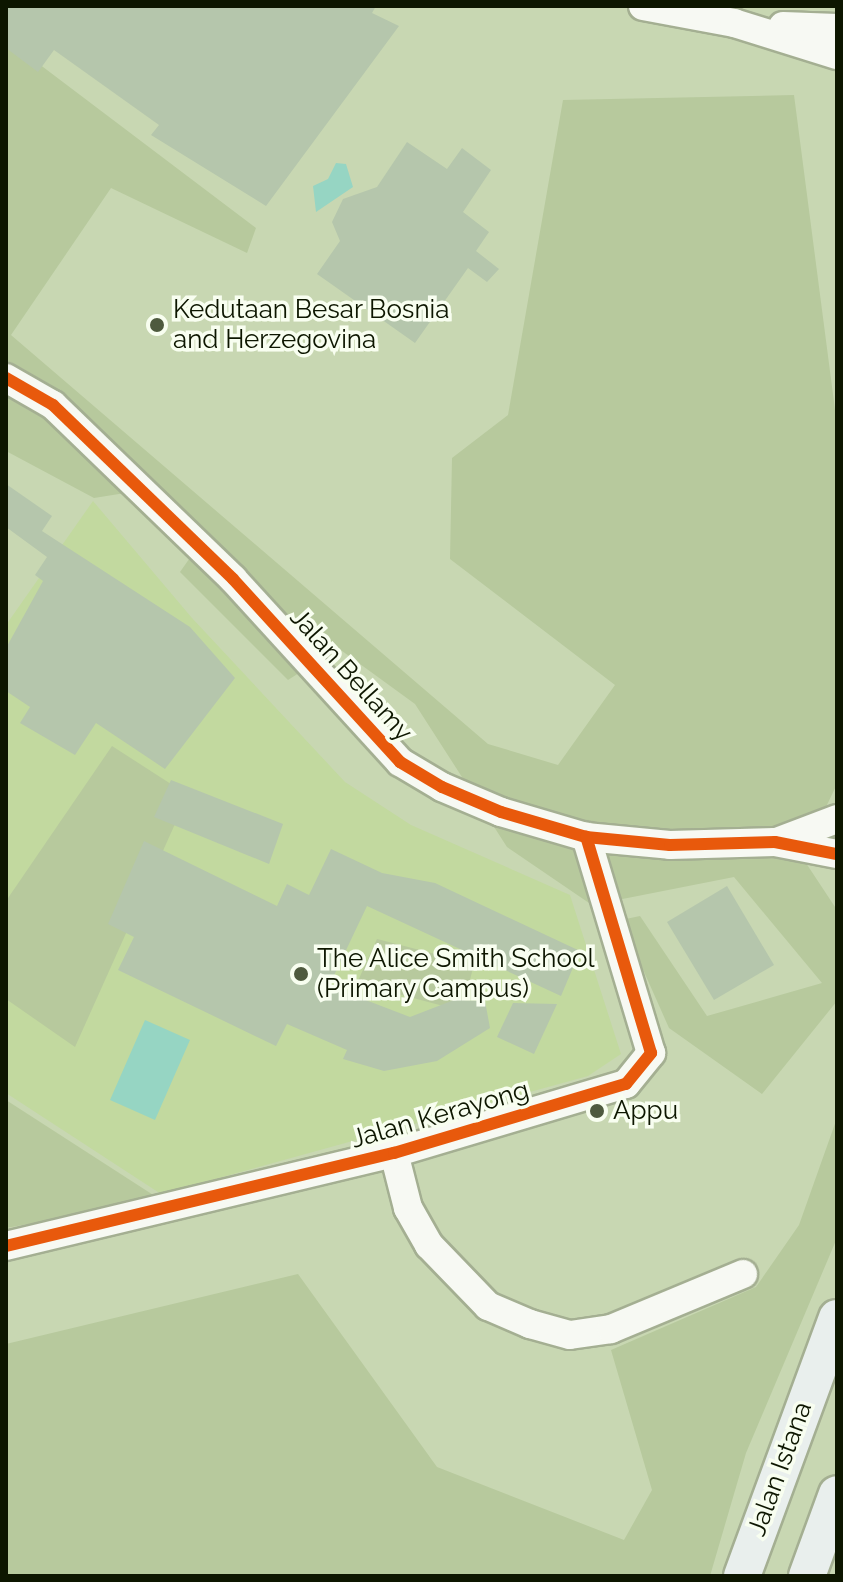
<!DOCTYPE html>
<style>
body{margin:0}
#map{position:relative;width:843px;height:1582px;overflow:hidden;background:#c8d7b2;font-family:Raleway,sans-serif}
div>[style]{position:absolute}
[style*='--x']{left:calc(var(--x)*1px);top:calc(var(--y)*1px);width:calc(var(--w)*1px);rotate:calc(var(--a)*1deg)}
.built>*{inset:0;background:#c2d99f}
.green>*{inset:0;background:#b7c99d}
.water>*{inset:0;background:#96d5c3}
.building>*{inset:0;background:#b5c6ac}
.roads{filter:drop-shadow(2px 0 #a4af92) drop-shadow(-2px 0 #a4af92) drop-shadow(0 2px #a4af92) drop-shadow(0 -2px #a4af92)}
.minor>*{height:28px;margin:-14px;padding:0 14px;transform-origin:14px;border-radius:14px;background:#f7f9f3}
.major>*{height:36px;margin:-18px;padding:0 18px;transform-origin:18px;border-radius:18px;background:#e9efed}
.cycleway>*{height:12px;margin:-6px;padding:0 6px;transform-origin:6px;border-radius:6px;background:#e8590c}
.dots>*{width:22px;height:22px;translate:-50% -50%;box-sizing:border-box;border:4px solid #f8fef0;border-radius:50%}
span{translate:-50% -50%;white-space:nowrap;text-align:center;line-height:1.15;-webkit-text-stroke:7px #f8fef0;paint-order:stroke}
.poi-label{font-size:26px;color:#0d1600}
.left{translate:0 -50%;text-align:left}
.street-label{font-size:26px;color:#0d1600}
.frame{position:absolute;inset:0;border:8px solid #0d1600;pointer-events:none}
</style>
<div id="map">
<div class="built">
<i style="clip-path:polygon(93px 501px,192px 618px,345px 782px,411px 825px,570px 895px,621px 1054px,588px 1076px,161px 1194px,6px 1093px,6px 625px)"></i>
</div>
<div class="green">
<i style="clip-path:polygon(6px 39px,256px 228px,247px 253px,111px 188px,11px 335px,488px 744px,558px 765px,615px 685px,450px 559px,452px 458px,508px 415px,563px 100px,794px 95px,837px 425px,837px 784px,802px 857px,837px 910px,837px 1001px,762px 1094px,669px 1028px,621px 920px,640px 916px,707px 1016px,822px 983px,734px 877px,592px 905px,507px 847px,415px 704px,338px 648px,288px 680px,180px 572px,199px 545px,144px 490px,94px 498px,6px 451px)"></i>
<i style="clip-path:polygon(112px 746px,188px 795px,75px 1047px,6px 999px,6px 901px)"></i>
<i style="clip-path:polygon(377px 939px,474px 964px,462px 1011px,357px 983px)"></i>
<i style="clip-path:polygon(6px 1100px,161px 1200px,6px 1228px)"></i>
<i style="clip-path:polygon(837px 1118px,837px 1238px,746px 1453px,710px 1576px,6px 1576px,6px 1344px,298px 1274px,437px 1467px,624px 1540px,652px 1490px,611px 1350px,756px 1287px,799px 1225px)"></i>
</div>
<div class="water">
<i style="clip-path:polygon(336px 163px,346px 164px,353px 187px,316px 212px,313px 186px,328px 179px)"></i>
<i style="clip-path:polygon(145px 1020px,190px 1040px,155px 1120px,110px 1100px)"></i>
</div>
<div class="building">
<i style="clip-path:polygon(6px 6px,376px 6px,372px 13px,399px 26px,266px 206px,151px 135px,159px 125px,54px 50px,38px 72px,6px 48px)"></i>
<i style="clip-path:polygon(407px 142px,447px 169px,462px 148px,491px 170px,463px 212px,489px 232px,476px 251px,499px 269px,487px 282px,468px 268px,415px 343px,317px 274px,340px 241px,332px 222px,343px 199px,377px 187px)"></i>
<i style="clip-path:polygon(6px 484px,52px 516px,42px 531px,190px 627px,235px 678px,165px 769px,96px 723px,75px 755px,20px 723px,30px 707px,6px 691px,6px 648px,43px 581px,35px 575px,47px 557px,6px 527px)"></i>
<i style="clip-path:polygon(171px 780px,283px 824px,269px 864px,154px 817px)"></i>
<i style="clip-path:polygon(144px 841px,277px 906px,287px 884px,309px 895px,331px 849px,382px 873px,435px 883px,580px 951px,561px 996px,367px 906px,329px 986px,410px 1017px,454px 1000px,485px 1001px,490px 1028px,437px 1061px,384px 1071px,343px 1059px,347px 1050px,287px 1024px,276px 1046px,118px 970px,134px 937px,108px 924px)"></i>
<i style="clip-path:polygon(727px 886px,774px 965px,714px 1000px,667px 922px)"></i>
<i style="clip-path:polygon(513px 1003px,557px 1004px,534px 1054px,497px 1037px)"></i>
</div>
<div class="roads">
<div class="minor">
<i style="--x:643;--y:6;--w:93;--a:10.6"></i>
<i style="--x:734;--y:23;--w:108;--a:17.3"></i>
<i style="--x:783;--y:26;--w:54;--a:2.1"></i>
<i style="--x:6;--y:378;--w:54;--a:29.9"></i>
<i style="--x:53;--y:405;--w:250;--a:44"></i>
<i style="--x:233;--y:579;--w:248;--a:47.6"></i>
<i style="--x:400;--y:762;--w:49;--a:30.8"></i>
<i style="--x:442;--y:787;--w:64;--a:23"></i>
<i style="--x:501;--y:812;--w:89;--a:16.4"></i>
<i style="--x:586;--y:837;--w:84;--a:5.4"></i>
<i style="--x:670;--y:845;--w:105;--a:-1.6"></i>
<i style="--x:775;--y:842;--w:63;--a:11"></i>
<i style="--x:779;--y:841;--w:62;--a:-20.8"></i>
<i style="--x:394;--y:1153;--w:57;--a:75.7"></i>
<i style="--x:408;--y:1208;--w:43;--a:60.4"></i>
<i style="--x:429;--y:1245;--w:85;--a:46"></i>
<i style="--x:488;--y:1306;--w:46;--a:23.2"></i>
<i style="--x:530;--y:1324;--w:41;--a:15.4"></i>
<i style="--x:570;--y:1335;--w:41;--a:-8.3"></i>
<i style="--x:611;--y:1329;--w:143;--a:-22.6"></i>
<i style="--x:6;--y:1246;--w:399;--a:-13.5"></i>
<i style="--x:394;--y:1153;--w:242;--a:-16.6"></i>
<i style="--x:626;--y:1084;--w:40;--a:-51"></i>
<i style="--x:651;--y:1053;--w:226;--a:-106.7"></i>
</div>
<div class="major">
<i style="--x:742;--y:1576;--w:275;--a:-69.8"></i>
<i style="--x:807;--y:1576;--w:87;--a:-69.9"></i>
</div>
</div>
<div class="cycleway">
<i style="--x:6;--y:378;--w:54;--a:29.9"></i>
<i style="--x:53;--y:405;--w:250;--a:44"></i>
<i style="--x:233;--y:579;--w:248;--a:47.6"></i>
<i style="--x:400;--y:762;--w:49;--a:30.8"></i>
<i style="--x:442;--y:787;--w:64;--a:23"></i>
<i style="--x:501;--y:812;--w:89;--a:16.4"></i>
<i style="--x:586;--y:837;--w:84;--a:5.4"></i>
<i style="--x:670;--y:845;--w:105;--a:-1.6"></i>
<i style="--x:775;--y:842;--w:63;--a:11"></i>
<i style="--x:6;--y:1246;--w:399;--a:-13.5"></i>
<i style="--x:394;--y:1153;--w:242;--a:-16.6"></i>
<i style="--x:626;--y:1084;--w:40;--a:-51"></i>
<i style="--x:651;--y:1053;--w:226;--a:-106.7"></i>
</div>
<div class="dots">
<i style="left:157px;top:325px;background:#4e5a3e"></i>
<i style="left:301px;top:974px;background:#4e5a3e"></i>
<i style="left:597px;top:1111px;background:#4e5a3e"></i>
</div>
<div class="poi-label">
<span class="left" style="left:173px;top:325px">Kedutaan Besar Bosnia<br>and Herzegovina</span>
<span class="left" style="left:317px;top:974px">The Alice Smith School<br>(Primary Campus)</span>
<span class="left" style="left:613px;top:1111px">Appu</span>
</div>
<div class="street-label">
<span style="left:351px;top:675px;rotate:48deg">Jalan Bellamy</span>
<span style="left:440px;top:1115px;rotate:-16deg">Jalan Kerayong</span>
<span style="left:780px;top:1469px;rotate:-70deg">Jalan Istana</span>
</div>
<div class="frame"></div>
</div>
